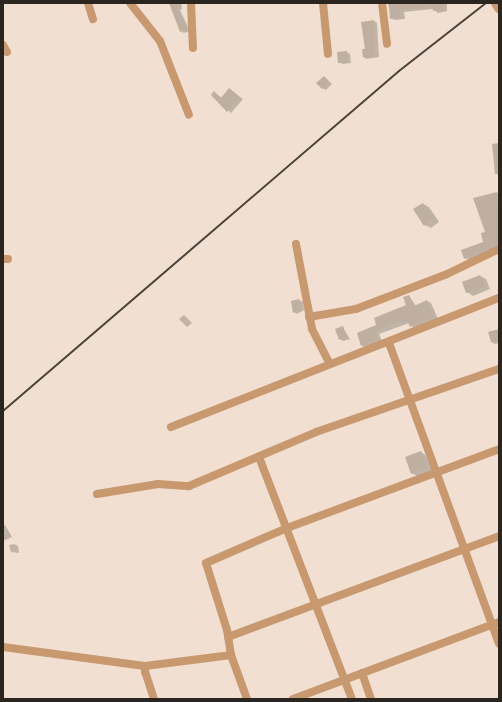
<!DOCTYPE html>
<style>
body{margin:0}
#map{position:relative;width:502px;height:702px;overflow:hidden;background:#f1e0d1;font-family:"Zilla Slab",serif}
div>[style]{position:absolute}
[style*='--x']{left:calc(var(--x)*1px);top:calc(var(--y)*1px);width:calc(var(--w)*1px);rotate:calc(var(--a)*1deg)}
.shadow>*{inset:0;background:#0003}
.building>*{inset:0;background:#bfafa1}
.minor>*{height:8px;margin:-4px;padding:0 4px;transform-origin:4px;border-radius:4px;background:#c8986f}
.tertiary>*{height:10px;margin:-5px;padding:0 5px;transform-origin:5px;border-radius:5px;background:#c8986f}
.rail>*{height:2px;margin:-1px;padding:0 1px;transform-origin:1px;border-radius:1px;background:#4a423c}
span{translate:-50% -50%;white-space:nowrap;text-align:center;line-height:1.15;-webkit-text-stroke:3px #feedde;paint-order:stroke}
.frame{position:absolute;inset:0;border:4px solid #2b2520;pointer-events:none}
</style>
<div id="map">
<div class="shadow">
<i style="clip-path:polygon(171px 3px,181px 3px,182px 9px,180px 10px,190px 31px,184px 33px,181px 31px)"></i>
<i style="clip-path:polygon(388px 3px,447px 3px,447px 11px,438px 13px,433px 9px,404px 12px,405px 19px,395px 20px,391px 18px)"></i>
<i style="clip-path:polygon(374px 21px,377px 23px,379px 57px,367px 59px,363px 57px)"></i>
<i style="clip-path:polygon(346px 52px,350px 54px,351px 63px,343px 64px,339px 62px)"></i>
<i style="clip-path:polygon(324px 77px,332px 84px,326px 90px,322px 88px)"></i>
<i style="clip-path:polygon(229px 89px,243px 99px,231px 113px,212px 95px,215px 93px,222px 98px)"></i>
<i style="clip-path:polygon(497px 193px,499px 194px,499px 248px,470px 261px,465px 258px,484px 243px)"></i>
<i style="clip-path:polygon(423px 204px,429px 207px,439px 222px,431px 228px,425px 225px)"></i>
<i style="clip-path:polygon(480px 276px,486px 279px,490px 289px,473px 296px,467px 292px,463px 282px)"></i>
<i style="clip-path:polygon(409px 296px,416px 306px,427px 301px,431px 303px,438px 319px,415px 329px,409px 323px,379px 334px,382px 341px,365px 348px,362px 345px,378px 326px,407px 305px)"></i>
<i style="clip-path:polygon(299px 300px,303px 302px,304px 310px,297px 314px,294px 312px)"></i>
<i style="clip-path:polygon(184px 315px,192px 323px,187px 327px,179px 319px)"></i>
<i style="clip-path:polygon(343px 328px,350px 339px,343px 341px,340px 339px)"></i>
<i style="clip-path:polygon(499px 330px,499px 343px,495px 344px,491px 342px)"></i>
<i style="clip-path:polygon(421px 452px,426px 456px,432px 471px,417px 476px,412px 473px)"></i>
<i style="clip-path:polygon(5px 525px,12px 537px,3px 541px,3px 526px)"></i>
<i style="clip-path:polygon(14px 544px,18px 546px,19px 553px,11px 552px,9px 545px)"></i>
</div>
<div class="building">
<i style="clip-path:polygon(169px 3px,178px 3px,177px 8px,187px 29px,180px 32px)"></i>
<i style="clip-path:polygon(389px 3px,443px 3px,444px 10px,433px 11px,432px 7px,400px 10px,401px 17px,390px 19px)"></i>
<i style="clip-path:polygon(374px 20px,375px 56px,363px 57px,362px 49px,365px 49px,361px 22px)"></i>
<i style="clip-path:polygon(347px 51px,348px 62px,338px 63px,337px 52px)"></i>
<i style="clip-path:polygon(324px 76px,329px 81px,322px 89px,316px 83px)"></i>
<i style="clip-path:polygon(229px 88px,240px 97px,227px 112px,211px 95px,214px 91px,221px 98px)"></i>
<i style="clip-path:polygon(499px 143px,499px 174px,495px 174px,492px 144px)"></i>
<i style="clip-path:polygon(497px 192px,499px 244px,464px 259px,461px 250px,483px 242px,481px 233px,485px 232px,473px 198px)"></i>
<i style="clip-path:polygon(423px 203px,434px 219px,424px 226px,413px 209px)"></i>
<i style="clip-path:polygon(480px 275px,485px 286px,466px 293px,462px 282px)"></i>
<i style="clip-path:polygon(409px 295px,414px 306px,427px 300px,434px 317px,410px 327px,407px 320px,390px 325px,375px 332px,378px 339px,361px 346px,357px 333px,376px 325px,374px 318px,406px 305px,403px 297px)"></i>
<i style="clip-path:polygon(299px 299px,301px 309px,293px 313px,291px 301px)"></i>
<i style="clip-path:polygon(343px 326px,347px 337px,339px 340px,335px 329px)"></i>
<i style="clip-path:polygon(499px 329px,499px 340px,491px 342px,488px 332px)"></i>
<i style="clip-path:polygon(421px 451px,427px 468px,411px 474px,405px 457px)"></i>
</div>
<div class="minor">
<i style="--x:88;--y:3;--w:17;--a:73"></i>
<i style="--x:130;--y:3;--w:48;--a:51.7"></i>
<i style="--x:160;--y:41;--w:79;--a:68.6"></i>
<i style="--x:191;--y:3;--w:45;--a:87.5"></i>
<i style="--x:323;--y:3;--w:51;--a:84.4"></i>
<i style="--x:382;--y:3;--w:41;--a:83"></i>
<i style="--x:3;--y:45;--w:8;--a:60"></i>
<i style="--x:296;--y:244;--w:86;--a:79.3"></i>
<i style="--x:312;--y:329;--w:39;--a:63"></i>
<i style="--x:3;--y:259;--w:5;--a:0"></i>
<i style="--x:309;--y:317;--w:48;--a:-9.7"></i>
<i style="--x:356;--y:309;--w:97;--a:-21"></i>
<i style="--x:447;--y:274;--w:58;--a:-25.7"></i>
<i style="--x:389;--y:343;--w:320;--a:69.9"></i>
<i style="--x:171;--y:427;--w:352;--a:-21.5"></i>
<i style="--x:259;--y:457;--w:259;--a:69"></i>
<i style="--x:97;--y:494;--w:62;--a:-9.3"></i>
<i style="--x:158;--y:484;--w:31;--a:4"></i>
<i style="--x:189;--y:486;--w:138;--a:-23"></i>
<i style="--x:316;--y:432;--w:194;--a:-19"></i>
<i style="--x:228;--y:637;--w:289;--a:-20.4"></i>
<i style="--x:3;--y:647;--w:143;--a:7.6"></i>
<i style="--x:362;--y:673;--w:28;--a:71"></i>
<i style="--x:154;--y:699;--w:28;--a:-108"></i>
<i style="--x:145;--y:672;--w:6;--a:-90"></i>
<i style="--x:145;--y:666;--w:87;--a:-7.3"></i>
<i style="--x:247;--y:699;--w:47;--a:-110"></i>
<i style="--x:231;--y:655;--w:25;--a:-99"></i>
<i style="--x:227;--y:630;--w:70;--a:-107.4"></i>
<i style="--x:206;--y:563;--w:88;--a:-23.4"></i>
<i style="--x:287;--y:528;--w:226;--a:-20.4"></i>
<i style="--x:293;--y:699;--w:220;--a:-20.5"></i>
</div>
<div class="tertiary">
<i style="--x:496;--y:3;--w:6;--a:59"></i>
</div>
<div class="rail">
<i style="--x:3;--y:411;--w:522;--a:-40.65"></i>
<i style="--x:399;--y:71;--w:110;--a:-38"></i>
</div>
<div class="frame"></div>
</div>
